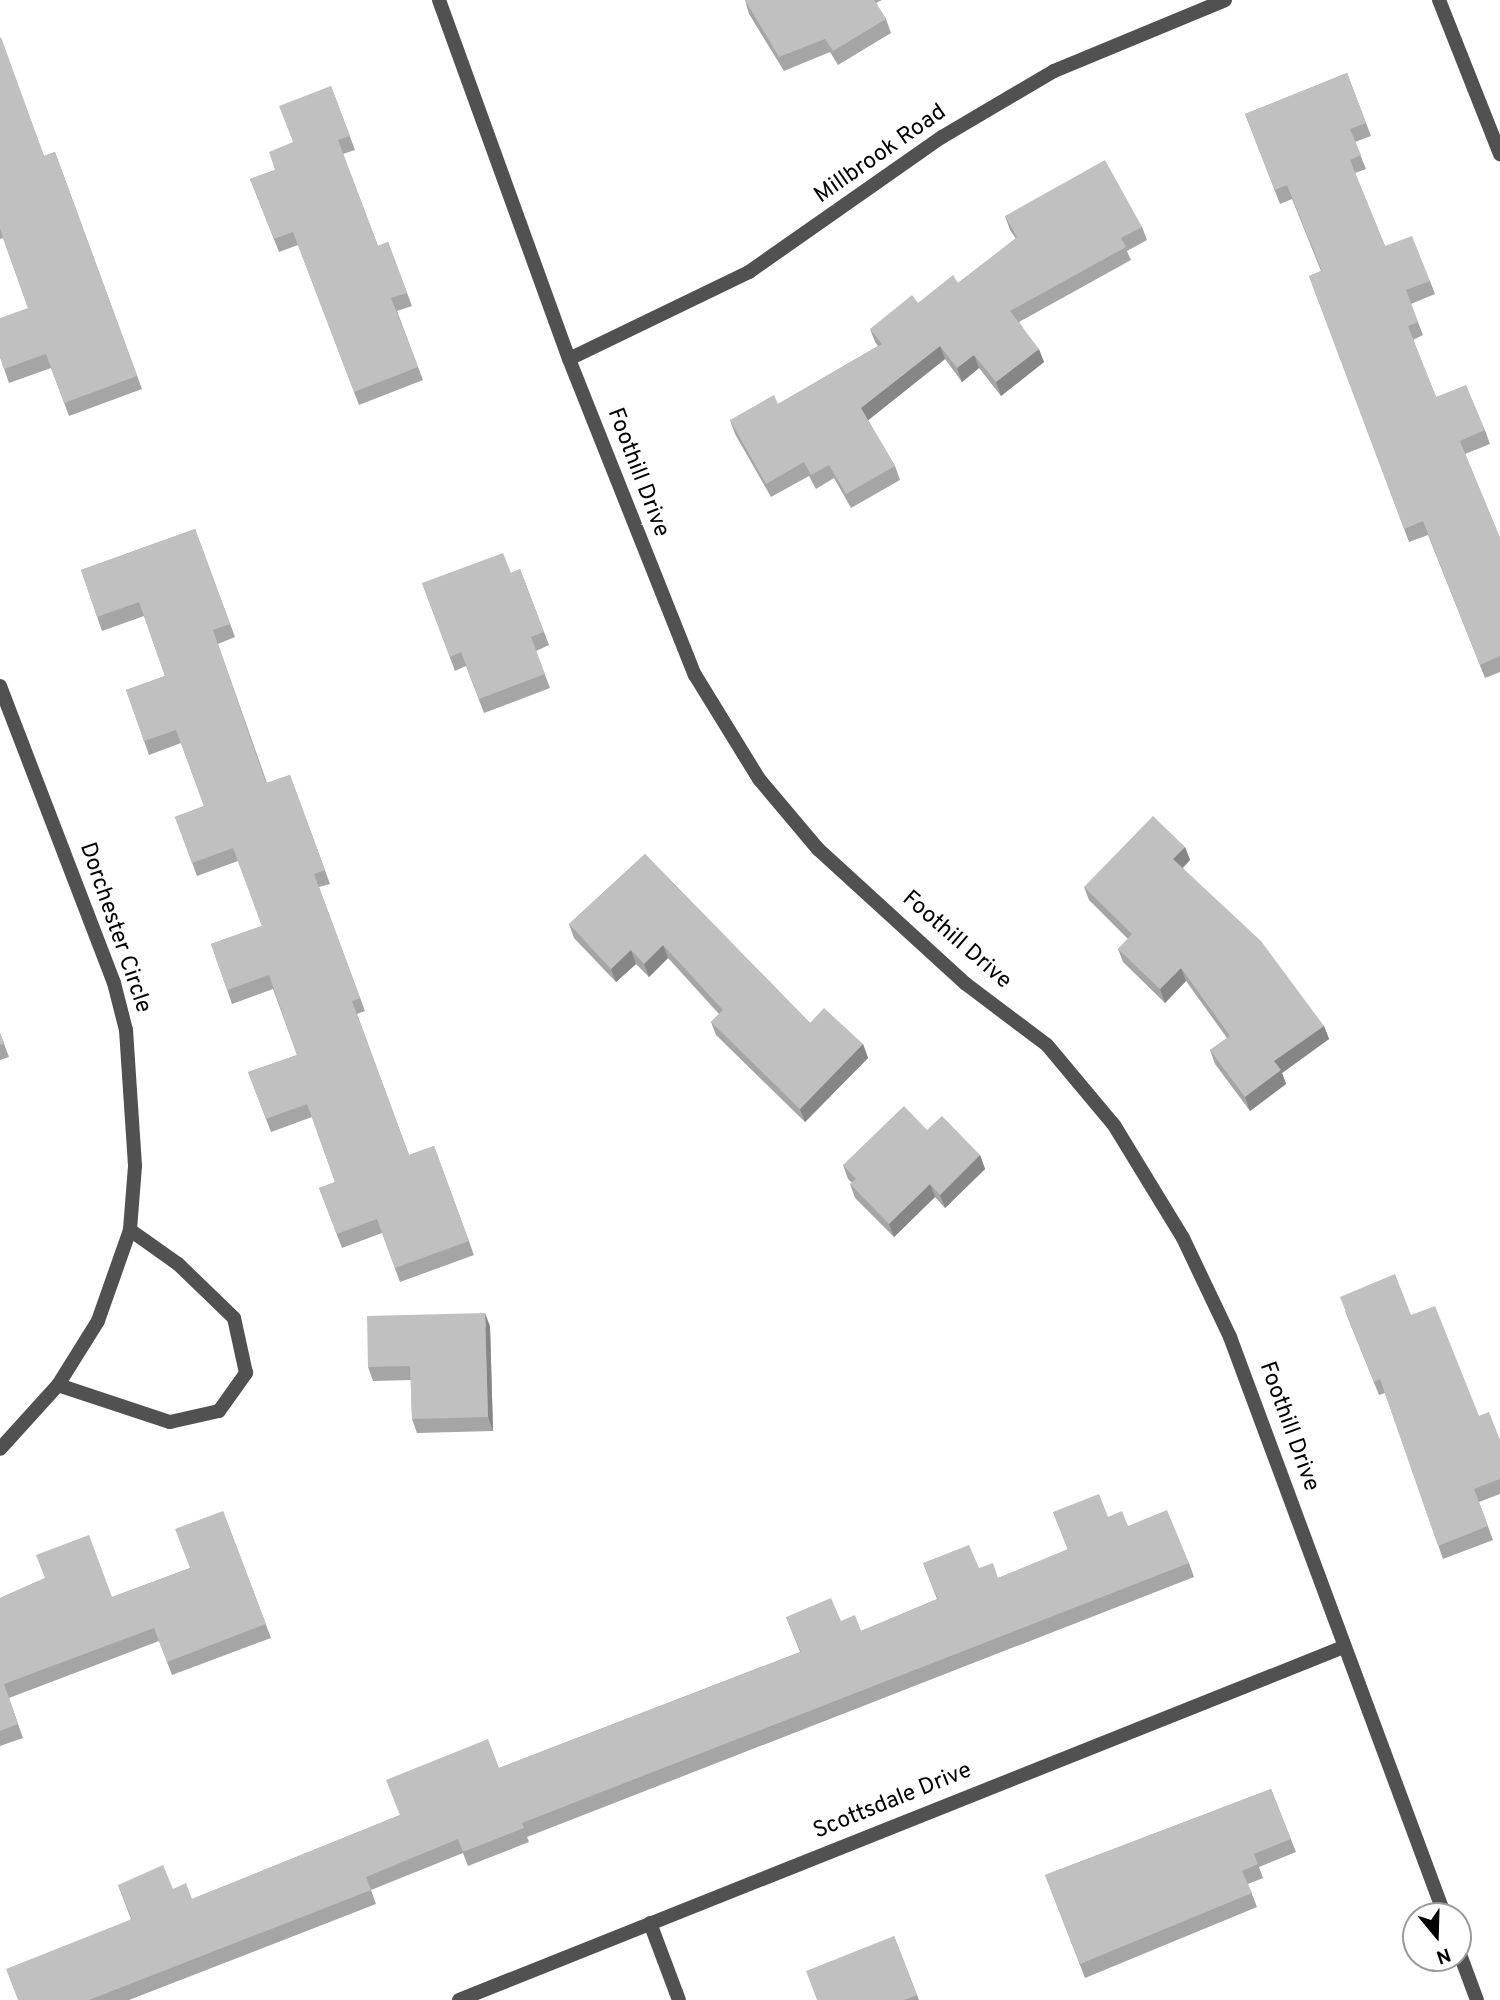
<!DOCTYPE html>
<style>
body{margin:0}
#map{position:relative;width:1500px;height:2000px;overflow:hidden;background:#fff;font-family:Overpass,sans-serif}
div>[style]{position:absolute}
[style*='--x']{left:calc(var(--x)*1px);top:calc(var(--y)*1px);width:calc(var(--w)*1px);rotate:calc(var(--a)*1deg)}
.service>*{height:14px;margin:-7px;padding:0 7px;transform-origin:7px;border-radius:7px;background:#515151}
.minor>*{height:14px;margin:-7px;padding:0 7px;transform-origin:7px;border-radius:7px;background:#515151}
.wall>*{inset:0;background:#a5a5a5}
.shaded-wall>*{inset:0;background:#868686}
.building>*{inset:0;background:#c0c0c0}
span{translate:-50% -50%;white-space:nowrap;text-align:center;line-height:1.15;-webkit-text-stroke:7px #fff;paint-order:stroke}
.street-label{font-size:23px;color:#000}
.north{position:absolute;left:1402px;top:1902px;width:70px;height:70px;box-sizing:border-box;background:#fff;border:2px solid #999;border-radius:50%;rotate:161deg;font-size:19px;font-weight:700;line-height:28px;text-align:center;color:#000}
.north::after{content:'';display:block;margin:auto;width:24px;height:32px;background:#000;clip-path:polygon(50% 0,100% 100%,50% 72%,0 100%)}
</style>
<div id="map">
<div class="service">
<i style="--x:58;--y:1385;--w:118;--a:18.3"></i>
<i style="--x:170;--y:1422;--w:50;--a:-12.7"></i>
<i style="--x:219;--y:1411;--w:47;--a:-54.6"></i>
<i style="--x:246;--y:1373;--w:56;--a:-102.3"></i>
<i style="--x:234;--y:1318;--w:78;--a:-136"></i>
<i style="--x:178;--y:1264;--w:59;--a:-144.7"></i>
</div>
<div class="minor">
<i style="--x:439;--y:0;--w:382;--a:70.1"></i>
<i style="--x:569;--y:359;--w:340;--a:68.3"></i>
<i style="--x:695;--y:675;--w:122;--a:58.4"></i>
<i style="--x:759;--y:779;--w:92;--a:49.9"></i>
<i style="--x:818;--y:849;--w:200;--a:42.4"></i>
<i style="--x:966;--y:984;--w:101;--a:37"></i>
<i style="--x:1047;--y:1045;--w:104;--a:50.1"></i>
<i style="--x:1114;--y:1125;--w:132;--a:58.6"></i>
<i style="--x:1183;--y:1238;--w:110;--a:64.6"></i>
<i style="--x:1230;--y:1337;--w:618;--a:69.63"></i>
<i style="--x:1439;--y:0;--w:166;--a:68.4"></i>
<i style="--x:569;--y:359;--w:200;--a:-25.8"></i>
<i style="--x:749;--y:272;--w:236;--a:-35"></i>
<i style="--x:942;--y:137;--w:130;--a:-30.5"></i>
<i style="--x:1054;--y:71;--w:185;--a:-22.5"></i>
<i style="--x:0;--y:686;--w:318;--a:69"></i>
<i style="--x:114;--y:983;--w:49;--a:75.7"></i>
<i style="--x:126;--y:1030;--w:136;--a:86.2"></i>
<i style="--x:135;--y:1166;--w:64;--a:94.5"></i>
<i style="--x:130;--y:1230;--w:96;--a:109.4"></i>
<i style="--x:98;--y:1321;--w:75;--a:122"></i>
<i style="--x:58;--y:1385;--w:86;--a:132.2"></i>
<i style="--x:650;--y:1923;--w:82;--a:69.4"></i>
<i style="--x:1458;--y:1949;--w:54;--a:69.6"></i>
<i style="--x:459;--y:2000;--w:953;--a:-21.75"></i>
</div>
<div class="wall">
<i style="clip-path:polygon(745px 0,882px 0,876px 3px,886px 19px,891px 33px,838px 65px,830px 52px,784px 71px,749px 14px)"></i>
<i style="clip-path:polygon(0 38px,44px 156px,55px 152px,142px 389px,69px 416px,51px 368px,9px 383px,0 357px,28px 308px,3px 238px,0 239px)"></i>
<i style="clip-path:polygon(1347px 73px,1371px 136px,1355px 142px,1366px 169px,1355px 173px,1385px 246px,1430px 281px,1435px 294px,1411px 304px,1423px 335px,1413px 340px,1436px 397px,1485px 430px,1490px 444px,1465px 454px,1500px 538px,1500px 672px,1485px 678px,1428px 535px,1409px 542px,1309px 276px,1321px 271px,1292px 199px,1280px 204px,1245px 114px)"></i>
<i style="clip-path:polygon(331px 86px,355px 150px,343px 154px,378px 246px,388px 242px,412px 306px,397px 311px,423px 380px,359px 405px,298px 245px,279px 252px,250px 179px,275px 170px)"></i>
<i style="clip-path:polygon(1005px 216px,1142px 227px,1147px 240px,1127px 251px,1131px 260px,1019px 322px,1044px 362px,1001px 396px,979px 368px,962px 382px,945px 359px,868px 420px,895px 466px,900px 480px,851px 508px,834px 478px,816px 489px,809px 476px,771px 497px,735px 434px,730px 420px,778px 404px,878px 346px,875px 342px,870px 329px,918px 303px,958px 283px,1016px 239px,1010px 230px)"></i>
<i style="clip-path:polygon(195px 529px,235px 637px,218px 644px,267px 783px,290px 775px,330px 884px,319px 887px,365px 1011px,357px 1014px,409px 1155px,434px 1146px,474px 1255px,400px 1282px,382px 1233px,342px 1248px,319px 1188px,335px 1182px,312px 1117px,271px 1132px,248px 1072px,297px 1055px,273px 989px,232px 1004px,211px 944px,262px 926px,238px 861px,197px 876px,175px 817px,204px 806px,181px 743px,149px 755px,126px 690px,165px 676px,144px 616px,102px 631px,81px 570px)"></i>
<i style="clip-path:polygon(520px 569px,549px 645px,536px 651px,550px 688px,484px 713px,466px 666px,455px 671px,422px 583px,511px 573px)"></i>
<i style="clip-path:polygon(1185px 847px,1190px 860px,1183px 868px,1324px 1026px,1329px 1039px,1282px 1073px,1286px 1084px,1250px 1111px,1215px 1064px,1210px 1050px,1227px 1038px,1186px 981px,1165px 1003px,1123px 962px,1118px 949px,1128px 939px,1089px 900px,1084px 887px)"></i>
<i style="clip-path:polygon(645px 854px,810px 1023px,863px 1044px,868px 1058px,805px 1122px,716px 1035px,711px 1022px,719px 1014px,668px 958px,649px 977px,636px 964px,616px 982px,574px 938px,569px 924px)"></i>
<i style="clip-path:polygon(0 1033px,9px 1057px,0 1060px)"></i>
<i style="clip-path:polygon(927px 1130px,980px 1155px,985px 1169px,945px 1208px,935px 1197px,894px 1237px,855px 1198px,850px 1184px,852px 1183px,848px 1179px,843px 1165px)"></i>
<i style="clip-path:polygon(1345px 1311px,1411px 1315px,1479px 1416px,1500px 1440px,1500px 1494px,1479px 1502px,1493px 1540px,1443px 1559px,1385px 1393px,1379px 1395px)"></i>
<i style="clip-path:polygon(490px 1326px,493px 1431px,417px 1433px,412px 1419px,411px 1380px,373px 1381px,368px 1367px)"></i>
<i style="clip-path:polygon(223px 1511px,271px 1638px,172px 1675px,159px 1641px,9px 1698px,23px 1738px,0 1746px,0 1598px,45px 1578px,112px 1597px,190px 1568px)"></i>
<i style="clip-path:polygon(1053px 1512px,1108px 1517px,1128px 1526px,1189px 1563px,1194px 1577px,527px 1837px,529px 1842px,468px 1866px,463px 1853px,371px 1890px,376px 1904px,129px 2000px,18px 2000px,131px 1919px,118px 1885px,173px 1889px,192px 1899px,400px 1815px,499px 1768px,800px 1652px,786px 1617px,841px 1621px,861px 1631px,937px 1599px,923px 1563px,979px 1568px,998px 1578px,1068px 1550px)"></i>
<i style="clip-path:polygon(1271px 1789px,1296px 1852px,1259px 1867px,1263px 1878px,1248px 1884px,1257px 1907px,1085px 1978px,1045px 1875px)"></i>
<i style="clip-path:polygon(894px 1936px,919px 2000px,817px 2000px)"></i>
</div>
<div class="shaded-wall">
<i style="clip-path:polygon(940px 346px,945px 359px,866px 422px,861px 408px)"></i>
<i style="clip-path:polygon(1039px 349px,1044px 362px,1001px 396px,996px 382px)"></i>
<i style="clip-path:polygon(974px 355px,979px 368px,962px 382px,957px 368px)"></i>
<i style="clip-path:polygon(1185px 847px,1190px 860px,1178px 872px,1173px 859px)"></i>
<i style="clip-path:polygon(663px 945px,668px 958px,649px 977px,644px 964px)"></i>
<i style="clip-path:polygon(631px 950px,636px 964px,616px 982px,611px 969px)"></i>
<i style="clip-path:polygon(1181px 968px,1186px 981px,1165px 1003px,1160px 989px)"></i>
<i style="clip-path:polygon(1324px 1026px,1329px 1039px,1282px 1073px,1286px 1084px,1250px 1111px,1245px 1097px,1274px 1061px)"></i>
<i style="clip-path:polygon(863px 1044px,868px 1058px,805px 1122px,800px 1109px)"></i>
<i style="clip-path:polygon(980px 1155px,985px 1169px,945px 1208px,940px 1195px)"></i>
<i style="clip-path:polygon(930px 1184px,935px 1197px,894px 1237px,889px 1224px)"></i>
<i style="clip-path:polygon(485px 1313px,490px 1326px,493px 1431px,488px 1417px)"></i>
</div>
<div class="building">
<i style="clip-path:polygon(745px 0,874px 0,886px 19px,833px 51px,825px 39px,779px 57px)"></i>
<i style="clip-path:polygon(1px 37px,44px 156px,55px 152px,137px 376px,64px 403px,46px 354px,4px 369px,0 357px,0 318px,28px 308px,0 229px,0 38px)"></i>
<i style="clip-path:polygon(1347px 73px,1366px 123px,1350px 129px,1361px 155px,1350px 160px,1385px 246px,1412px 236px,1430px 281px,1406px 290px,1418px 322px,1408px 326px,1436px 397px,1466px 385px,1485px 430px,1460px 441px,1500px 538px,1500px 656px,1480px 665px,1423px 521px,1404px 529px,1309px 276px,1322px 271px,1287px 185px,1275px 190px,1245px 114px)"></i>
<i style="clip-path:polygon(331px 86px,350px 136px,338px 140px,378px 246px,388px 242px,407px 293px,391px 298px,418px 367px,354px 392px,293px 232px,274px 239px,250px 179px,275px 170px,269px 152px,293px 142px,279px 106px)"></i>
<i style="clip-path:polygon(1105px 160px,1142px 227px,1121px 238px,1126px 247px,1010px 311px,1039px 349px,996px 382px,974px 355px,957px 368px,940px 346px,861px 408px,895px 466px,846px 494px,829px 465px,811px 475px,804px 462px,766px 484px,730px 420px,774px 395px,778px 404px,882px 344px,870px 329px,912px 295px,918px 303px,953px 275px,958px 283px,1017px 237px,1005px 216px)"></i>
<i style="clip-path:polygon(195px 529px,230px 624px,213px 630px,266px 783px,290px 775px,325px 870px,314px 874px,360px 998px,352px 1001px,409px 1155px,434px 1146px,469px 1241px,395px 1268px,377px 1219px,337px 1234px,319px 1188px,335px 1182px,307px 1104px,266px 1119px,248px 1072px,297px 1055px,269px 975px,227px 990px,211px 944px,262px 926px,233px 848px,192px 863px,175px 817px,204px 806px,176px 730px,144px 741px,126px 690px,165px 676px,139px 602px,97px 617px,81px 570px)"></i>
<i style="clip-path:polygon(503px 553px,511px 573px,520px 569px,544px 632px,531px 637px,545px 674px,479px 699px,461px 652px,450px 657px,422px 583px)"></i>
<i style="clip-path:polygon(1153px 816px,1185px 847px,1173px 859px,1261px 941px,1324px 1026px,1274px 1061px,1281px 1070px,1245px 1097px,1210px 1050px,1230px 1036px,1181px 968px,1160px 989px,1118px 949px,1132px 934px,1084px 887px)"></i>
<i style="clip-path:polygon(645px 854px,810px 1023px,824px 1008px,863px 1044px,800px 1109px,711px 1022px,723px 1010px,663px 945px,644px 964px,631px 950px,611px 969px,569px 924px)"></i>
<i style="clip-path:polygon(0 1033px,4px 1043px,0 1045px)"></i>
<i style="clip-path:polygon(904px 1106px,927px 1130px,942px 1116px,980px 1155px,940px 1195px,930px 1184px,889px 1224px,850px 1184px,856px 1179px,843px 1165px)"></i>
<i style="clip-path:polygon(1395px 1274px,1411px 1315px,1435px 1306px,1479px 1416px,1489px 1412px,1500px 1440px,1500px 1479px,1474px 1489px,1488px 1526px,1438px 1546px,1380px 1379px,1374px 1382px,1340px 1297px)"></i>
<i style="clip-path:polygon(485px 1313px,488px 1417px,412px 1419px,410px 1366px,368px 1367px,367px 1316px)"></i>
<i style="clip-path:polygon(1099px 1494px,1108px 1517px,1122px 1511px,1128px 1526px,1167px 1510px,1189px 1563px,522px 1823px,524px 1828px,463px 1852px,458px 1839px,366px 1877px,371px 1890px,89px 2000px,18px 2000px,6px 1969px,132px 1919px,118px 1885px,163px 1865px,173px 1889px,186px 1883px,192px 1899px,400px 1815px,386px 1780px,488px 1739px,499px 1768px,801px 1652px,786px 1617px,831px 1598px,841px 1621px,855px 1615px,861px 1631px,938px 1599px,923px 1563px,969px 1545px,979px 1568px,993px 1563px,998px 1578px,1068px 1549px,1053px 1512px)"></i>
<i style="clip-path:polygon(223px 1511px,266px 1624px,167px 1662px,154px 1628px,4px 1684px,18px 1724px,0 1731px,0 1598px,45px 1578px,36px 1555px,89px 1535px,112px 1597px,190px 1568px,175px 1529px)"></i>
<i style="clip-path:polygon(1271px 1789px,1291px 1839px,1254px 1854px,1258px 1864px,1242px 1871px,1252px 1893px,1080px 1964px,1045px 1875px)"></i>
<i style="clip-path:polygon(894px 1936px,917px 1995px,904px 2000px,817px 2000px,806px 1971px)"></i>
</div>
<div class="street-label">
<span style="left:881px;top:155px;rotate:-35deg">Millbrook Road</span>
<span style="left:637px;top:473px;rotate:69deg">Foothill Drive</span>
<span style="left:114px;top:928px;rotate:71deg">Dorchester Circle</span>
<span style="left:956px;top:941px;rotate:41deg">Foothill Drive</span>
<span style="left:1288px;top:1427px;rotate:70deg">Foothill Drive</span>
<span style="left:893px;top:1802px;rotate:-22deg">Scottsdale Drive</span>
</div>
<div class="north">N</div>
</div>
